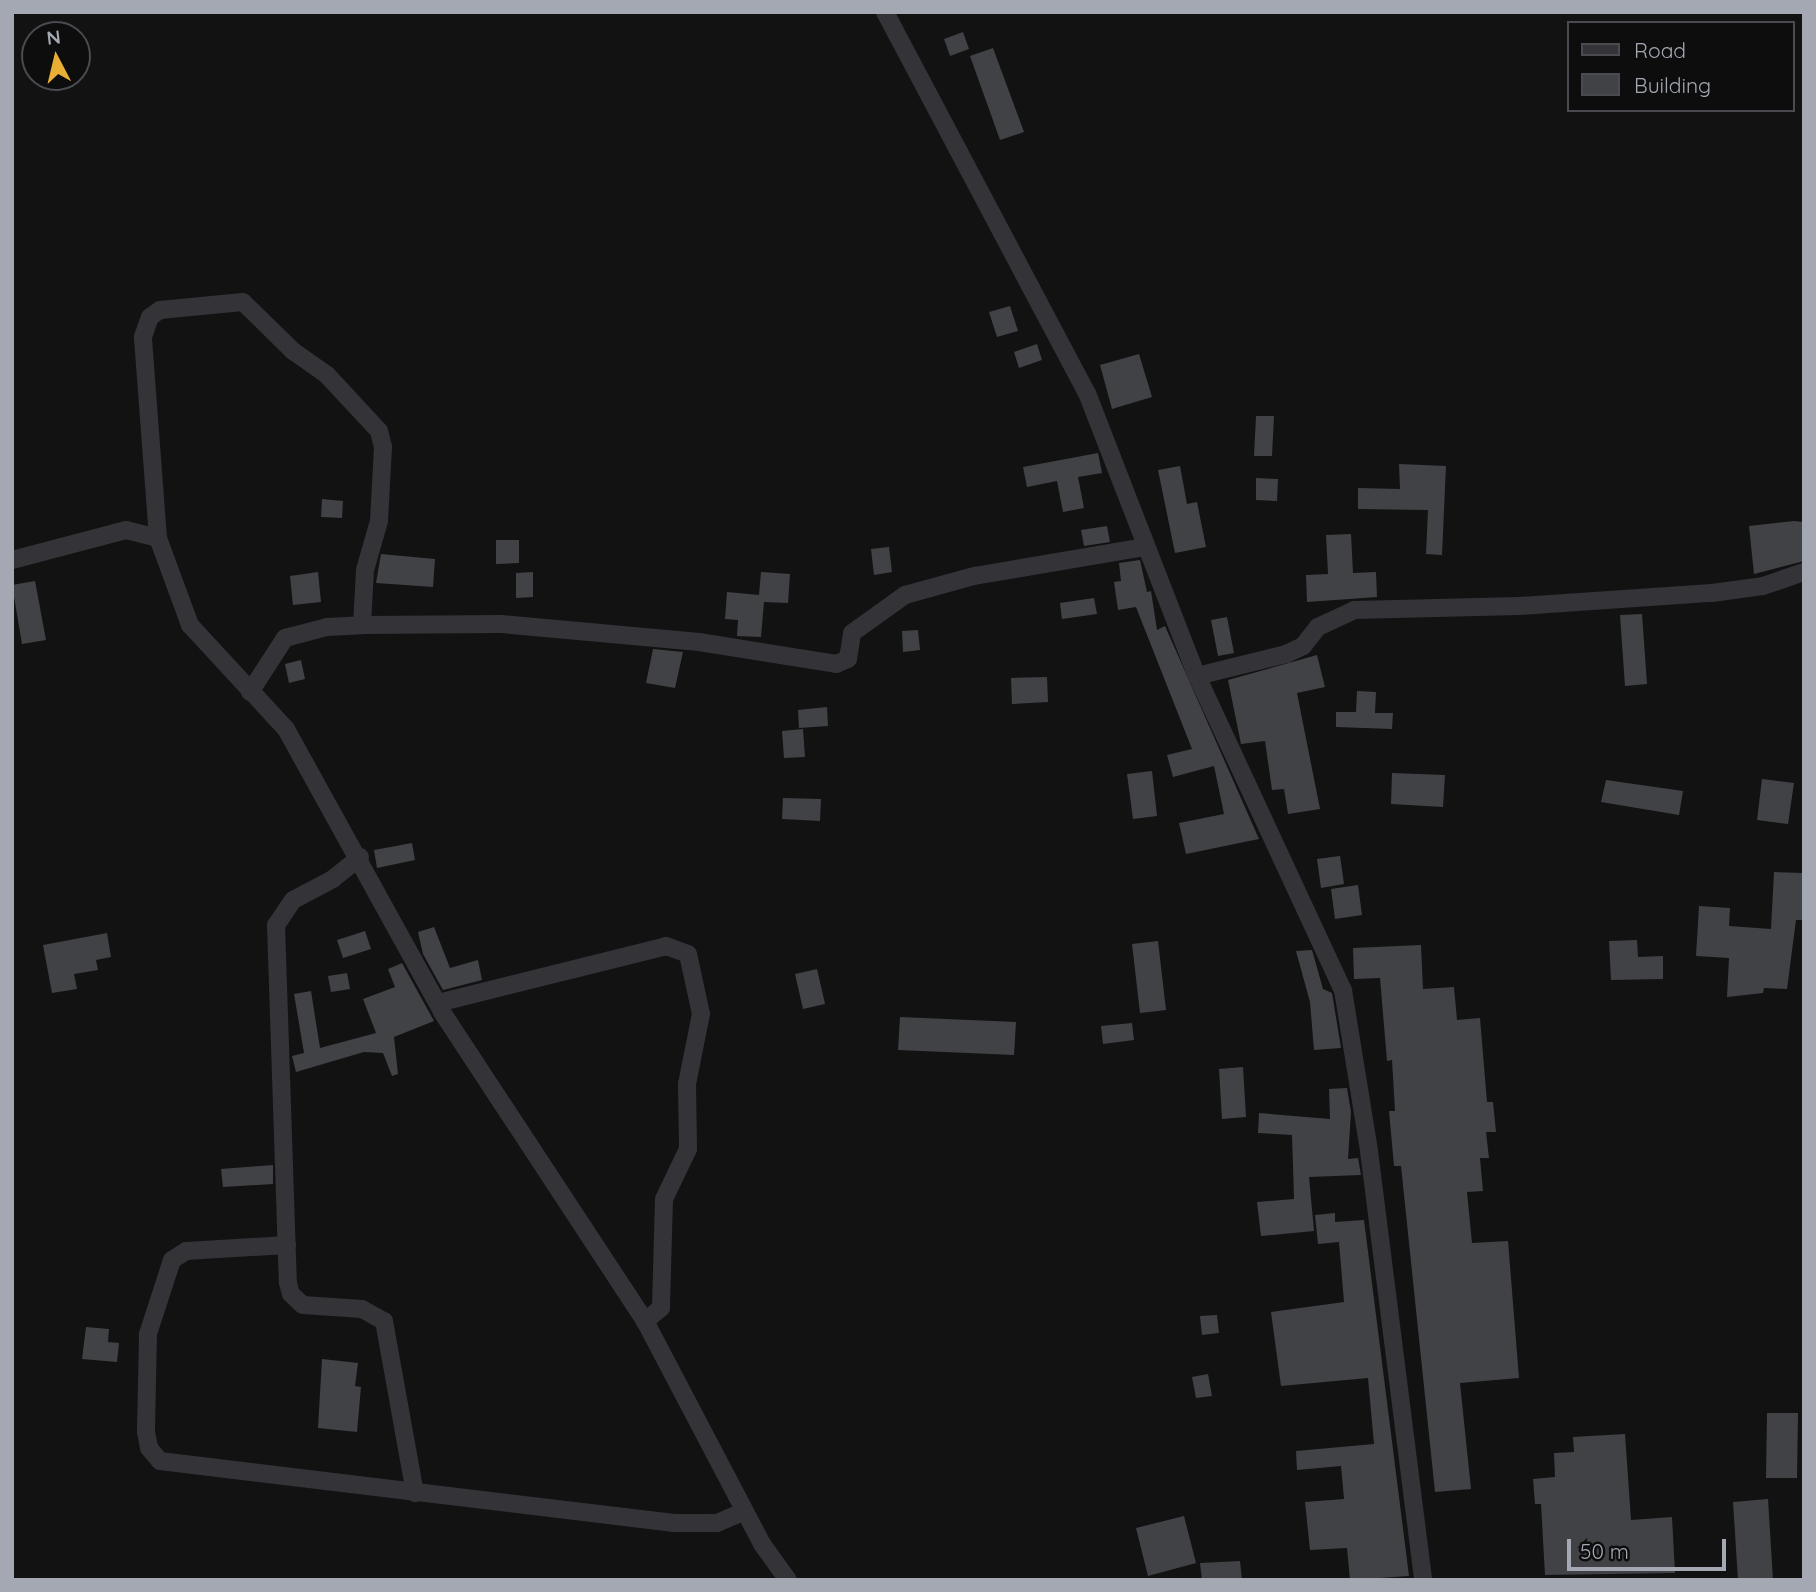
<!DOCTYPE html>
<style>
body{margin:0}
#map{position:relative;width:1816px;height:1592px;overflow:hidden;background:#121213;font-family:Quicksand,sans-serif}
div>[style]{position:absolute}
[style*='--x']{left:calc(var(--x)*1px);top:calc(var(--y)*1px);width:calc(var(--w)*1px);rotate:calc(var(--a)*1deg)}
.building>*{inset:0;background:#414246}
.minor>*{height:18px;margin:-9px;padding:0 9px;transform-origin:9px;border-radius:9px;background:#333338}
span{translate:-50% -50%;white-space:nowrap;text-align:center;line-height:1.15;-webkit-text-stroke:5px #0d0d0e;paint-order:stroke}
.frame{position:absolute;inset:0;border:14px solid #a4a8b3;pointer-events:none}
.legend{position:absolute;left:1567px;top:21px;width:228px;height:91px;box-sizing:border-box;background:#0d0d0e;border:2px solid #494b50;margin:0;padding:9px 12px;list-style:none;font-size:21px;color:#a4a8b3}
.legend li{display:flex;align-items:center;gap:14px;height:35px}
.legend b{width:35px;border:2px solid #494b50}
.north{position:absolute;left:21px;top:21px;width:70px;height:70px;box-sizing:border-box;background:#0d0d0e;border:2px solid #494b50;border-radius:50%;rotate:353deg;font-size:19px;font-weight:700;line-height:28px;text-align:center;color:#a4a8b3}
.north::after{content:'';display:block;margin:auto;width:24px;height:32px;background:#e8af34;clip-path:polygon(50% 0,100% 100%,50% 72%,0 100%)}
.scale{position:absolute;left:1567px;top:1539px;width:159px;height:32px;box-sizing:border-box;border:4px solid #a4a8b3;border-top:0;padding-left:9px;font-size:21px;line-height:24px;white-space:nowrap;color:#a4a8b3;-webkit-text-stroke:5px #0d0d0e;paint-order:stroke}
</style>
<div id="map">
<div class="building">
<i style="clip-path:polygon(963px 32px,969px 49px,950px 56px,944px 39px)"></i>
<i style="clip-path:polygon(993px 48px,1024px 132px,1000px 140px,970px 56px)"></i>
<i style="clip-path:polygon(1010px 306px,1018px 331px,997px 337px,989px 312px)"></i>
<i style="clip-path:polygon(1037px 344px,1042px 360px,1019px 368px,1014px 352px)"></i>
<i style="clip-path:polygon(1139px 354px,1152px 397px,1112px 409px,1100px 365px)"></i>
<i style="clip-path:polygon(1256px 416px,1274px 416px,1272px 456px,1254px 456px)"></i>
<i style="clip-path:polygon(1098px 453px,1102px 473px,1078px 477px,1084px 508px,1063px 512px,1057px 481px,1027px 487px,1023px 467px)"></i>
<i style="clip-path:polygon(1399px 464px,1446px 466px,1442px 555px,1426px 554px,1428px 510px,1358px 509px,1358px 488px,1400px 489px)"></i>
<i style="clip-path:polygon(1180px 466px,1187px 504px,1197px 502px,1206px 547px,1175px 553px,1158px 470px)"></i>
<i style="clip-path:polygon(1256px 478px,1278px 479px,1277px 501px,1256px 500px)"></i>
<i style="clip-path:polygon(322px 499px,343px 501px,342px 518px,321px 517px)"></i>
<i style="clip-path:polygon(1794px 521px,1804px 522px,1804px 561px,1754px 574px,1749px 526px)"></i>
<i style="clip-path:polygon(1107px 526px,1110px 542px,1084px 546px,1081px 530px)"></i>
<i style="clip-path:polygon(1351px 534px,1353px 573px,1376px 572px,1377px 597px,1307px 602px,1306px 575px,1328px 574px,1326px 535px)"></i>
<i style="clip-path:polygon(496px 540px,519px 540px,519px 563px,496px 564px)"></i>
<i style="clip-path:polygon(889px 547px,892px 572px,874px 575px,871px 549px)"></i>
<i style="clip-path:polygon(381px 554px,435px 559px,433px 587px,376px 583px)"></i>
<i style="clip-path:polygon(1140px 560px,1147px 592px,1151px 591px,1157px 630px,1165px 626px,1259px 839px,1186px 854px,1179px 823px,1224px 814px,1214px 766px,1173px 777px,1167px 755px,1192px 749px,1136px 607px,1118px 610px,1114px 582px,1121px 581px,1119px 563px)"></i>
<i style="clip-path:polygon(318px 572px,321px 602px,293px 605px,290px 576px)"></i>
<i style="clip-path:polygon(533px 572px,533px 597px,516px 598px,516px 573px)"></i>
<i style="clip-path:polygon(761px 572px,790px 574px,788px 603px,764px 602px,761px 637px,737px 636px,738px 620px,725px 619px,727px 592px,759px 595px)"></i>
<i style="clip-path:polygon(35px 581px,46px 640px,22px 644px,12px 585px)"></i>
<i style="clip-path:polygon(1094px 598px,1097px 614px,1062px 619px,1060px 603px)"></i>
<i style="clip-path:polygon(1642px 614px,1647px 684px,1625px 686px,1620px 615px)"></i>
<i style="clip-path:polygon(1227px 617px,1234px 653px,1218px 656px,1211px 620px)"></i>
<i style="clip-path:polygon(918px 630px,920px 650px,903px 652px,902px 631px)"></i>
<i style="clip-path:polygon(653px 649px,683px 652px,675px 688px,646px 683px)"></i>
<i style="clip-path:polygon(1317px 655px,1325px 687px,1297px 693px,1320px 809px,1288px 814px,1284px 789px,1272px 790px,1265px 741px,1241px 744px,1228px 680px)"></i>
<i style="clip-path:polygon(301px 660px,305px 679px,289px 683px,285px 664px)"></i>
<i style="clip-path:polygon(1047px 677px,1048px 702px,1012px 704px,1011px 678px)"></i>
<i style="clip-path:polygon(1357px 691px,1376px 692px,1375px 713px,1393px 713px,1392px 729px,1336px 727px,1336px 712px,1356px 712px)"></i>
<i style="clip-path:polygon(827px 707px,828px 726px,799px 728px,798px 710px)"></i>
<i style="clip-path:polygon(803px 729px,805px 757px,784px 758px,782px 731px)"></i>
<i style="clip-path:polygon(1152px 771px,1157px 816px,1133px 819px,1127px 774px)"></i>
<i style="clip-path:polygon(1392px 773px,1445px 775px,1443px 807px,1391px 804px)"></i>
<i style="clip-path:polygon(1762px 779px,1794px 783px,1788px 824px,1757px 820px)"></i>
<i style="clip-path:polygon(1606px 780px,1683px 791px,1679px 815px,1601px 802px)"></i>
<i style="clip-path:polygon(783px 798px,821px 799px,820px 821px,782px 819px)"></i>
<i style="clip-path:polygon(412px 843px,415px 860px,377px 868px,374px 850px)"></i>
<i style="clip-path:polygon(1340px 856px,1344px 884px,1321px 888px,1317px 859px)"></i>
<i style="clip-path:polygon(1774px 872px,1804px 873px,1804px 920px,1796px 920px,1787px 989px,1764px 988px,1763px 993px,1727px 997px,1729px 958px,1696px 956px,1699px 906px,1730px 908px,1729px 926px,1771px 929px)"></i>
<i style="clip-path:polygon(1358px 885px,1362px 915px,1335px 919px,1331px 889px)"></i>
<i style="clip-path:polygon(434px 927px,450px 968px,478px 960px,482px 980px,443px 990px,423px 954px,418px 932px)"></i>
<i style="clip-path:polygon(365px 931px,371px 949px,343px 958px,337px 940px)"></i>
<i style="clip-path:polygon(107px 933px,111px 957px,96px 960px,98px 970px,74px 974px,77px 989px,52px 993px,43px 945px)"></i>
<i style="clip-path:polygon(1637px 940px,1638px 957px,1663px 956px,1663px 979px,1611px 980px,1609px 941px)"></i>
<i style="clip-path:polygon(1158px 941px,1166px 1010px,1140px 1013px,1132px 944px)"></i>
<i style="clip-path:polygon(1421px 945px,1423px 989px,1454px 987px,1457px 1020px,1480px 1018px,1487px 1102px,1493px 1102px,1496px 1132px,1486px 1132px,1489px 1158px,1480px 1158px,1483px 1191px,1467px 1192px,1472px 1243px,1508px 1241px,1519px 1378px,1460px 1383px,1471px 1489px,1435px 1492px,1401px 1166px,1394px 1166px,1389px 1111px,1395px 1111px,1392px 1060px,1387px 1061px,1380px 978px,1354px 979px,1353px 948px)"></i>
<i style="clip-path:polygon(1312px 950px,1323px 989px,1332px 993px,1341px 1048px,1314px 1050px,1310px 1002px,1296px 951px)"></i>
<i style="clip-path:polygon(402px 963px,434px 1021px,394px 1037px,398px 1074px,392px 1076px,383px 1053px,364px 1052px,296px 1072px,292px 1056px,304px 1053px,294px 994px,311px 991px,320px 1048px,376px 1033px,363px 999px,395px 987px,388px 969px)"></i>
<i style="clip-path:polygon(817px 969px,825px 1004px,803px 1009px,795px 974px)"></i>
<i style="clip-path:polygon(347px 973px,350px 989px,331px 992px,328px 976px)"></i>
<i style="clip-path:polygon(900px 1017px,1016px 1022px,1014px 1055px,898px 1050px)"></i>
<i style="clip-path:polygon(1132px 1023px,1134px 1040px,1103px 1044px,1101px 1026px)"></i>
<i style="clip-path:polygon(1243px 1067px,1246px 1117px,1222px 1119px,1219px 1069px)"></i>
<i style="clip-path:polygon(1347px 1088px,1351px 1112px,1348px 1159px,1358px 1158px,1361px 1175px,1309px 1177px,1314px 1231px,1261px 1236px,1257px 1202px,1294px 1199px,1292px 1135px,1258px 1133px,1259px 1113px,1330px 1119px,1329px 1089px)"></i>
<i style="clip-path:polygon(273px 1165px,273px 1184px,223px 1187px,221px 1169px)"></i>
<i style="clip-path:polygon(1335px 1213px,1335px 1222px,1364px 1220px,1409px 1576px,1350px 1580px,1347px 1548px,1310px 1550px,1305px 1502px,1344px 1499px,1341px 1466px,1297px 1470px,1296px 1451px,1374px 1444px,1368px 1378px,1281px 1386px,1271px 1312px,1344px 1302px,1339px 1242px,1318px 1244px,1315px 1215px)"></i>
<i style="clip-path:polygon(1217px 1315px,1219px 1333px,1202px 1335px,1200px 1316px)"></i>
<i style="clip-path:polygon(86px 1327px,109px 1329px,108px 1342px,119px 1343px,117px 1362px,82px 1359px)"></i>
<i style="clip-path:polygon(322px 1359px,358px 1363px,355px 1386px,361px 1387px,357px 1432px,318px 1428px)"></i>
<i style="clip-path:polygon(1208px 1374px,1212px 1396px,1196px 1398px,1192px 1377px)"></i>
<i style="clip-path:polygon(1767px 1413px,1798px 1413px,1797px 1478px,1766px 1478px)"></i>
<i style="clip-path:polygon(1625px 1434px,1631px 1520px,1672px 1517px,1675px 1573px,1545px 1575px,1541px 1504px,1535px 1504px,1533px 1479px,1555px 1477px,1554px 1453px,1574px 1452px,1573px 1437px)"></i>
<i style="clip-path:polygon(1768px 1499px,1773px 1580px,1738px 1580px,1733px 1502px)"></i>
<i style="clip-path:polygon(1184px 1516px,1196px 1563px,1148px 1576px,1136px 1528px)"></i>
<i style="clip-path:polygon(1240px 1561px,1242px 1580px,1202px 1580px,1200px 1563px)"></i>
</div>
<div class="minor">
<i style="--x:885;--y:12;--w:431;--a:62.1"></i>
<i style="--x:1087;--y:393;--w:304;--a:68.8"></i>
<i style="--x:1197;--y:676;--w:346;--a:65.1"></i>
<i style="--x:1343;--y:990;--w:163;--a:80.8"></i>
<i style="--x:1369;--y:1151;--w:432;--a:82.8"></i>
<i style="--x:158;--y:538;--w:202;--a:-94.3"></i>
<i style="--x:143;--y:337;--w:21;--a:-71"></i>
<i style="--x:150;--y:317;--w:12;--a:-35"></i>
<i style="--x:160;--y:310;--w:83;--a:-5.5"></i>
<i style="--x:243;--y:302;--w:70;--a:44.4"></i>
<i style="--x:293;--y:351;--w:42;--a:35.2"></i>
<i style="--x:327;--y:375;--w:76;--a:47.1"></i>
<i style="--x:379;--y:431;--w:16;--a:76"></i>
<i style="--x:383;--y:447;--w:74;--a:93.1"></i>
<i style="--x:379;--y:521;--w:51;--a:105.9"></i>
<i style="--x:365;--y:570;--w:55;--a:93.1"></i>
<i style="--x:12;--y:560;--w:118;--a:-14.7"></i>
<i style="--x:126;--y:530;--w:33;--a:14"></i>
<i style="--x:158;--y:538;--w:93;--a:69.8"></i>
<i style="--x:190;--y:625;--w:142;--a:47.3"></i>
<i style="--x:286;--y:729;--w:323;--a:61.1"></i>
<i style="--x:442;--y:1012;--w:370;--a:56.7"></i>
<i style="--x:645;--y:1321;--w:252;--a:62.3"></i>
<i style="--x:762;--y:1544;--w:44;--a:54.2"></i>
<i style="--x:1197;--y:676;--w:92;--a:-13.9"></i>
<i style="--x:1286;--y:654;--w:19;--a:-25"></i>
<i style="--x:1303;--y:646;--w:24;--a:-52"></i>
<i style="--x:1318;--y:627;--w:40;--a:-25"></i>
<i style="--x:1354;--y:610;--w:165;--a:-1.4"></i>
<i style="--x:1519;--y:606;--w:193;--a:-3.9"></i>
<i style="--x:1712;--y:593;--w:51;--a:-7.8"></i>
<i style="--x:1763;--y:586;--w:43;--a:-18.9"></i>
<i style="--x:250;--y:692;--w:64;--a:-57.1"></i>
<i style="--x:285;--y:638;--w:43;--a:-14.7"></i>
<i style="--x:327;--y:627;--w:35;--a:-3"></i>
<i style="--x:362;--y:625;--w:139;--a:-0.4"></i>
<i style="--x:501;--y:624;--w:199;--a:5.2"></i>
<i style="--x:699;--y:642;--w:139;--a:9.1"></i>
<i style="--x:836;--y:664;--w:13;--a:-23"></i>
<i style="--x:848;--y:659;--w:26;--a:-81"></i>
<i style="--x:852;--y:633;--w:65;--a:-35.6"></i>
<i style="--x:905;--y:595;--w:72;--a:-15.4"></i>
<i style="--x:974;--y:576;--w:174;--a:-9.6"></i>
<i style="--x:360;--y:857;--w:35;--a:141"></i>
<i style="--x:333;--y:879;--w:45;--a:152.3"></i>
<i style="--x:293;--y:900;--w:30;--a:124"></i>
<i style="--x:276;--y:925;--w:358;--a:88.1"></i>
<i style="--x:288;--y:1283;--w:11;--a:75"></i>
<i style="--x:291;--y:1294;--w:16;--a:43"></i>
<i style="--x:303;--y:1305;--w:59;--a:3.9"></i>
<i style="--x:362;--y:1309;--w:25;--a:29"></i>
<i style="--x:384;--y:1321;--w:175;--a:79.8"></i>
<i style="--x:438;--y:1003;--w:235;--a:-14"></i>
<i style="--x:666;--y:946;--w:23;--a:20"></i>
<i style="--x:688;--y:954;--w:61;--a:77.8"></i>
<i style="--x:701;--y:1014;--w:71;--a:101.3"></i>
<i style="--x:687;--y:1084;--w:65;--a:89.1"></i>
<i style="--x:688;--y:1149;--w:55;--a:115.6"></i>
<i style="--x:664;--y:1199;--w:109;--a:91.6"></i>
<i style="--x:661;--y:1308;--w:21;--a:141"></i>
<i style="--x:287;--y:1245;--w:101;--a:176.6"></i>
<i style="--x:186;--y:1251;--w:17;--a:147"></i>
<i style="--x:172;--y:1260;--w:78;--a:108"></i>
<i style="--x:148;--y:1334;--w:98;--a:91.2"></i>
<i style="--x:146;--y:1432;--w:16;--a:79"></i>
<i style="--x:149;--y:1448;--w:17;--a:50"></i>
<i style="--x:160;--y:1461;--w:518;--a:6.88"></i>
<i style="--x:674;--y:1523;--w:43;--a:0"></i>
<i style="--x:717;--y:1523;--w:30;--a:-23"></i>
</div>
<div class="frame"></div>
<ul class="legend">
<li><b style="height:9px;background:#333338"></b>Road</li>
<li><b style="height:19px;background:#414246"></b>Building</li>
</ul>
<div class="north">N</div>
<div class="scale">50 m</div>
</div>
